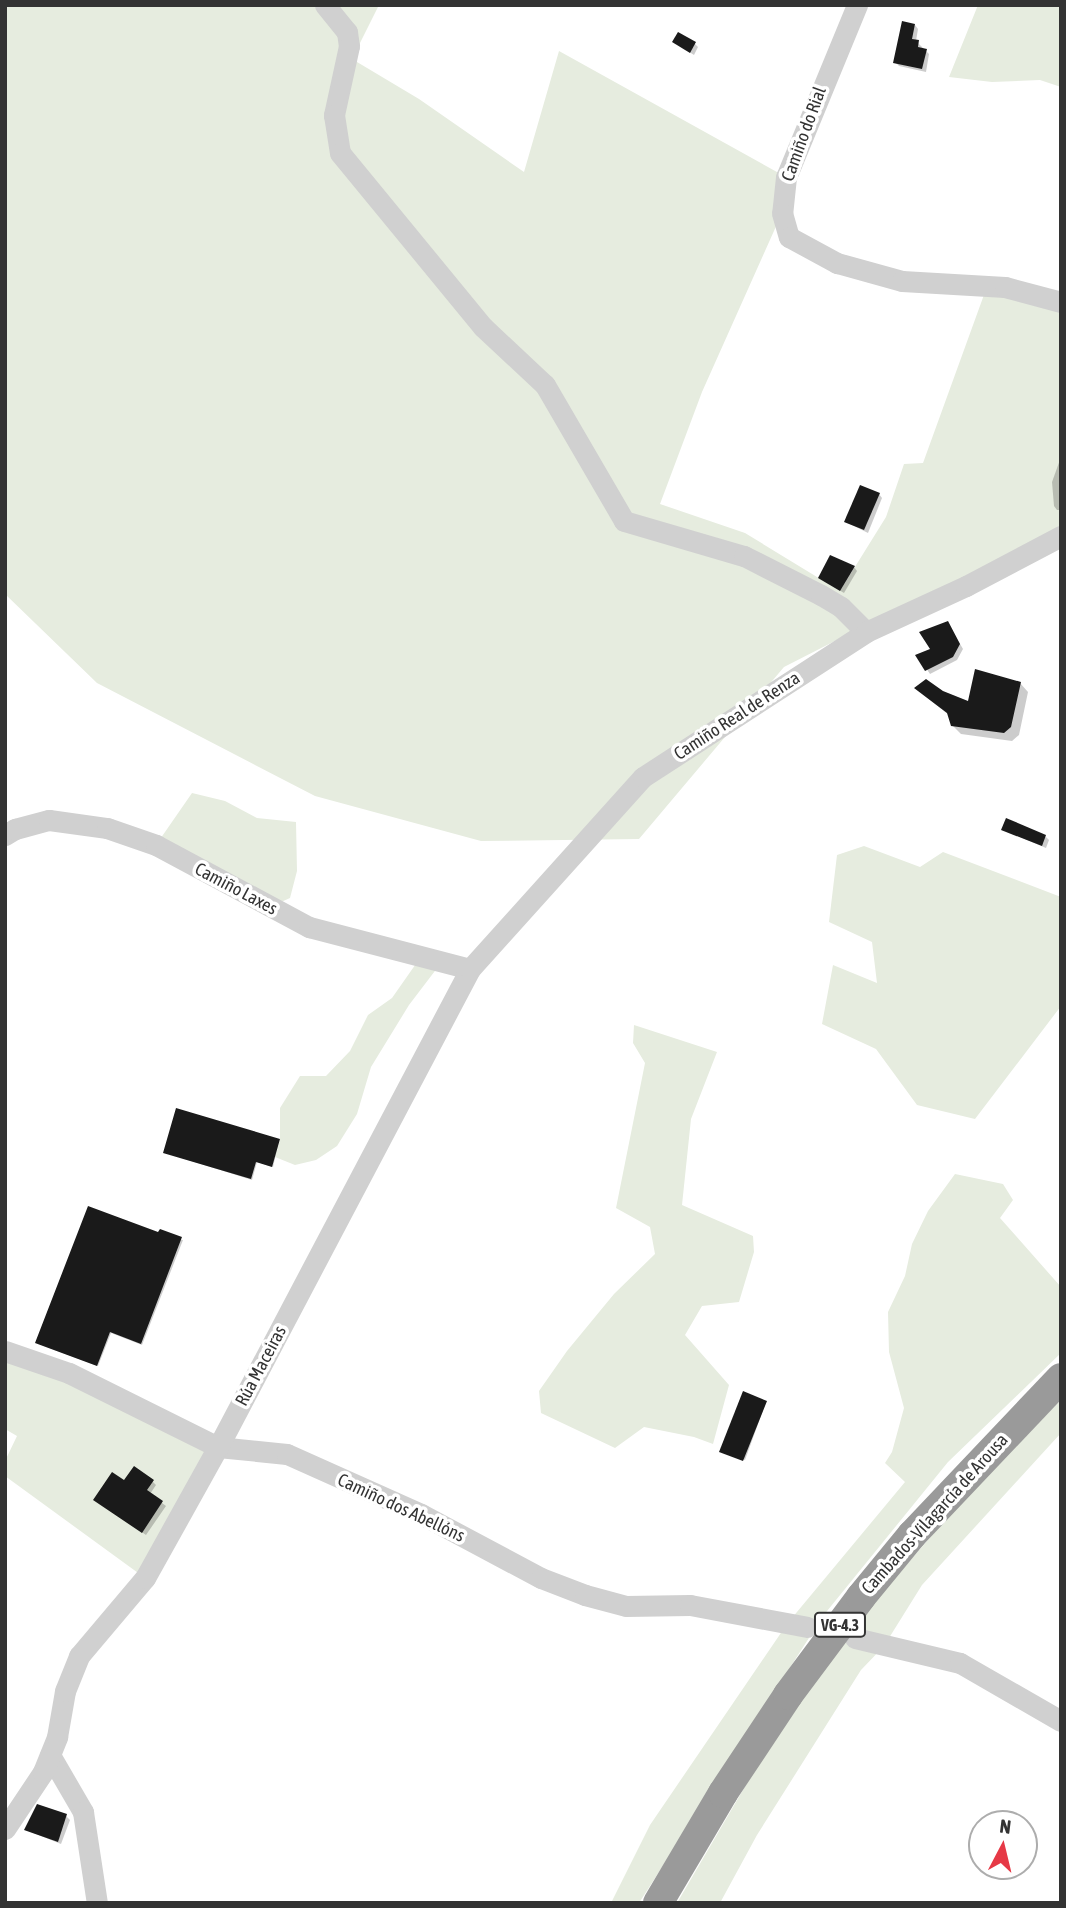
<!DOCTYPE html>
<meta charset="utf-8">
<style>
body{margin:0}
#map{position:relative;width:1066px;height:1908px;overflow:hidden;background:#fff;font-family:"Asap Condensed",sans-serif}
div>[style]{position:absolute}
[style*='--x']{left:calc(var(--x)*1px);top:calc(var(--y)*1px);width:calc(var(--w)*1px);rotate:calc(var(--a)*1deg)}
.green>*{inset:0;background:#e6ecdf}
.shadow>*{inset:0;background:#0003}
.building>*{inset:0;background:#1a1a1a}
.minor>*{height:21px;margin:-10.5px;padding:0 10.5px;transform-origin:10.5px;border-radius:10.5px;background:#d0d0d0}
.highway>*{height:30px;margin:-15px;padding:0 15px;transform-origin:15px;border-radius:15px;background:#9a9a9a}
span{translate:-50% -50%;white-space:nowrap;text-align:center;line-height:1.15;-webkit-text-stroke:7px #fff;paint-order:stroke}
.shield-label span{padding:2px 5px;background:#fff;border:2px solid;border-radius:5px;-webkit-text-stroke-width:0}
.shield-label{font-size:16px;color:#333;font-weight:700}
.street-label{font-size:18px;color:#333}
.frame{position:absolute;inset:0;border:7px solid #333;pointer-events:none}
.north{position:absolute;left:968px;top:1810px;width:70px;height:70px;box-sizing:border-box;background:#fff;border:2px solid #adadad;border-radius:50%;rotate:7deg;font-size:19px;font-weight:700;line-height:28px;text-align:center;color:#333}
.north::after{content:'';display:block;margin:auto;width:24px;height:32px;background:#e63946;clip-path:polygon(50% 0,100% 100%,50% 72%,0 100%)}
</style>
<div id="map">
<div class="green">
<i style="clip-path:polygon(5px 5px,379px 5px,352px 59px,419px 99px,524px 172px,559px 51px,786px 177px,782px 213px,702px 392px,660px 504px,745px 533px,840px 591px,886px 517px,904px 464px,923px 463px,985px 292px,1061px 303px,1061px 534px,878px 619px,784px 667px,639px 839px,481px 841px,315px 796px,97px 683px,5px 594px)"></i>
<i style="clip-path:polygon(978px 5px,1061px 5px,1061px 87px,1040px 80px,992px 82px,949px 77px)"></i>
<i style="clip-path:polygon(192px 793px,225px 801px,257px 818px,296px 822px,297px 871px,290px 898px,270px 907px,156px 845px)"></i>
<i style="clip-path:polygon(864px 846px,920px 867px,943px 852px,1061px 897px,1061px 1006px,975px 1119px,917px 1105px,876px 1049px,822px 1024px,833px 965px,877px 983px,872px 942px,829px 922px,837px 855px)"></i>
<i style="clip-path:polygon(420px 958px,441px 963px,409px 1005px,371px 1067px,357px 1114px,337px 1146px,316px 1160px,295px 1165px,275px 1157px,280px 1139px,280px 1108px,300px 1076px,326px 1076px,350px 1051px,368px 1015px,392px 998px)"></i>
<i style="clip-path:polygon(634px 1025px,717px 1052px,691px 1119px,682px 1205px,753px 1236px,754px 1252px,739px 1302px,702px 1306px,685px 1335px,729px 1385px,713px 1444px,694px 1437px,644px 1427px,615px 1448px,541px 1413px,539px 1391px,567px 1351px,614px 1294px,655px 1254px,650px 1227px,616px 1208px,645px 1063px,633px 1043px)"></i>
<i style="clip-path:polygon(955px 1174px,1003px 1184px,1013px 1200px,1000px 1218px,1061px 1287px,1061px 1353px,948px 1462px,823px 1616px,639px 1903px,611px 1903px,650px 1825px,787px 1624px,905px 1482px,885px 1463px,892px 1452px,904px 1408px,889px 1352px,888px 1312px,905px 1276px,912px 1244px,928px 1211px)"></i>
<i style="clip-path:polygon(5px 1351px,218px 1447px,145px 1578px,5px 1476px,5px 1461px,17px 1436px,5px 1429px)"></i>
<i style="clip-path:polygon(1061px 1400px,1061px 1433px,922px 1585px,884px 1646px,861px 1670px,757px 1835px,720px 1903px,677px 1903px,792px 1706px,869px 1608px,992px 1466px)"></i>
</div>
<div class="shadow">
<i style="clip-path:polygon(915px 25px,918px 29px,916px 41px,929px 54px,926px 72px,899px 66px,895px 62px)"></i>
<i style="clip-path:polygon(674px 42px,695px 44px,698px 47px,694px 55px)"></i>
<i style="clip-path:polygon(1061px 457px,1061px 510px,1057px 510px,1054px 506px,1052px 482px)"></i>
<i style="clip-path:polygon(879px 494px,882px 498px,868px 533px,846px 522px)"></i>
<i style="clip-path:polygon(854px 567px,857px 571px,844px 593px,824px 581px)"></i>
<i style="clip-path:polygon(948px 623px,963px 649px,957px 660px,930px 674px,918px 656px,933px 650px)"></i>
<i style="clip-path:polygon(1020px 683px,1028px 692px,1019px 735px,1012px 741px,961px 734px,952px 725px,949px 715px,925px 696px,942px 693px,969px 703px)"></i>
<i style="clip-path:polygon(1004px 830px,1045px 836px,1049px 840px,1046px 848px)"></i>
<i style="clip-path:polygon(279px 1141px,273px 1167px,257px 1162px,252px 1180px,166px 1153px)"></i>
<i style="clip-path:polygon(159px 1235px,183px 1240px,142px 1345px,111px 1333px,98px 1366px,39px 1344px)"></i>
<i style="clip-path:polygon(766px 1402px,745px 1460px,721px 1451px)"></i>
<i style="clip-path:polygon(152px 1481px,156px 1485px,150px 1494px,166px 1506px,146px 1535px,99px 1503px,125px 1483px)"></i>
<i style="clip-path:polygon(66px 1816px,70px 1820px,61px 1844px,26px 1830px)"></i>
</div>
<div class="building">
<i style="clip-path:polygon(902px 21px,915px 24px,912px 39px,919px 40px,918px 47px,927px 49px,922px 69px,893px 63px)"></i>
<i style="clip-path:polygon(678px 32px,696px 42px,690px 53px,672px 42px)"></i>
<i style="clip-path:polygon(860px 485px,880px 493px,864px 530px,844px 522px)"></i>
<i style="clip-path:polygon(830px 555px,855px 566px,840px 591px,818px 578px)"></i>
<i style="clip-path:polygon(948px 621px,960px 644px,953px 657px,925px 671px,915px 655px,930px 649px,919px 632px)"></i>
<i style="clip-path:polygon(975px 669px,1021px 682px,1011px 727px,1004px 733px,951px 726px,947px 713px,914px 688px,926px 679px,943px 691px,968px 701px)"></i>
<i style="clip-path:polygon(1006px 818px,1046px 835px,1042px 846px,1001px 830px)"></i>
<i style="clip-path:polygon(176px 1108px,280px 1139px,272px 1167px,256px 1162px,251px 1179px,163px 1153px)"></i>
<i style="clip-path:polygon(88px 1206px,158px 1232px,160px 1229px,182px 1237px,141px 1344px,110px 1332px,97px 1366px,35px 1343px)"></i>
<i style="clip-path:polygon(743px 1391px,767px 1401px,743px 1461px,719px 1452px)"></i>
<i style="clip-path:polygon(134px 1466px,154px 1480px,147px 1490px,163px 1501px,142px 1533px,93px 1500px,112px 1472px,124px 1480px)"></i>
<i style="clip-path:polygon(37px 1804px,67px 1814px,58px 1842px,24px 1830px)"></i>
</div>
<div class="minor">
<i style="--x:325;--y:5;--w:35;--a:51"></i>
<i style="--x:347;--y:32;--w:14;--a:82"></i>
<i style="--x:349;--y:46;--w:71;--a:102.3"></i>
<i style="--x:334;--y:115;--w:38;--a:81"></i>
<i style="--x:340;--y:153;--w:225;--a:50.6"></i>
<i style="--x:483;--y:327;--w:85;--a:43.1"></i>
<i style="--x:545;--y:385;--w:157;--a:59.8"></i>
<i style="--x:624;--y:521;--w:125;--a:16.3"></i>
<i style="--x:744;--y:556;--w:86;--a:26.9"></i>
<i style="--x:821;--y:595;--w:23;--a:31"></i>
<i style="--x:841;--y:607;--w:35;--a:45"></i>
<i style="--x:857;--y:5;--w:186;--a:112.4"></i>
<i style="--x:786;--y:177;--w:36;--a:96"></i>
<i style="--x:782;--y:213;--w:25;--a:74"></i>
<i style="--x:789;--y:237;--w:55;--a:28.4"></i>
<i style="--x:837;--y:263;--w:67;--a:15.5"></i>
<i style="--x:902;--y:281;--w:103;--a:3.3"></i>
<i style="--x:1005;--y:287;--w:58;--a:15"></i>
<i style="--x:5;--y:835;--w:12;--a:-31"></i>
<i style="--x:15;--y:829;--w:35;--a:-15"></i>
<i style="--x:49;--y:820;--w:59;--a:7.9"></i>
<i style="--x:107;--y:828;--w:52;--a:19.1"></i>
<i style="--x:156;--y:845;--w:174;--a:28.2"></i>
<i style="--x:309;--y:927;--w:166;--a:14.6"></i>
<i style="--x:5;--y:1351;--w:68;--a:19"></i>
<i style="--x:69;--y:1373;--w:166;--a:26.4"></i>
<i style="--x:218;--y:1447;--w:69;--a:5.8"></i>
<i style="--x:287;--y:1454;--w:147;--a:24.1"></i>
<i style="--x:421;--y:1514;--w:136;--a:28.1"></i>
<i style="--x:541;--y:1578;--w:47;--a:21.1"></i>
<i style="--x:585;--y:1595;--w:42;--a:15"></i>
<i style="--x:626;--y:1606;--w:64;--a:-0.9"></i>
<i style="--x:690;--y:1605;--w:119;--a:10.6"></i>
<i style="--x:855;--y:1638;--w:108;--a:13.4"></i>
<i style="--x:960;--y:1663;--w:116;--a:29.9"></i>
<i style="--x:50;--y:1755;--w:66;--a:59.9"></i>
<i style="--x:83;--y:1812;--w:92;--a:81.3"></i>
<i style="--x:5;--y:1829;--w:69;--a:-56.3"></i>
<i style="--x:43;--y:1772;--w:38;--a:-68"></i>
<i style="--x:57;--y:1737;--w:47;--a:-80.1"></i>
<i style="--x:65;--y:1691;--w:38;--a:-68"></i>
<i style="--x:79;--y:1656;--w:102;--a:-49.8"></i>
<i style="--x:145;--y:1578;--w:150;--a:-60.9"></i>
<i style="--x:218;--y:1447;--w:540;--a:-62.2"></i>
<i style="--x:470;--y:969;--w:258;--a:-48"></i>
<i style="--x:643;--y:777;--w:266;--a:-33"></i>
<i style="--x:866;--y:632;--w:110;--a:-24.7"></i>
<i style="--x:966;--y:586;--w:107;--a:-27.8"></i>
</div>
<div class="highway">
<i style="--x:658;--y:1903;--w:128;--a:-59.4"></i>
<i style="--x:723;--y:1793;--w:118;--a:-56.4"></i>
<i style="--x:788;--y:1695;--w:122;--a:-53.3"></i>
<i style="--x:861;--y:1597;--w:80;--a:-50.6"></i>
<i style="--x:912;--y:1535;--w:216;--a:-46.5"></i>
</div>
<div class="shield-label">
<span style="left:840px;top:1625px">VG-4.3</span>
</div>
<div class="street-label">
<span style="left:804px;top:134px;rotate:-70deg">Camiño do Rial</span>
<span style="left:737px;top:716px;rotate:-33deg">Camiño Real de Renza</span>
<span style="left:236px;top:889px;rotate:28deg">Camiño Laxes</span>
<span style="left:261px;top:1366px;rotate:-62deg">Rúa Maceiras</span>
<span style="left:401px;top:1508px;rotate:25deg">Camiño dos Abellóns</span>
<span style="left:935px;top:1514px;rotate:-48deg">Cambados-Vilagarcía de Arousa</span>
</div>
<div class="frame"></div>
<div class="north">N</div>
</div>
